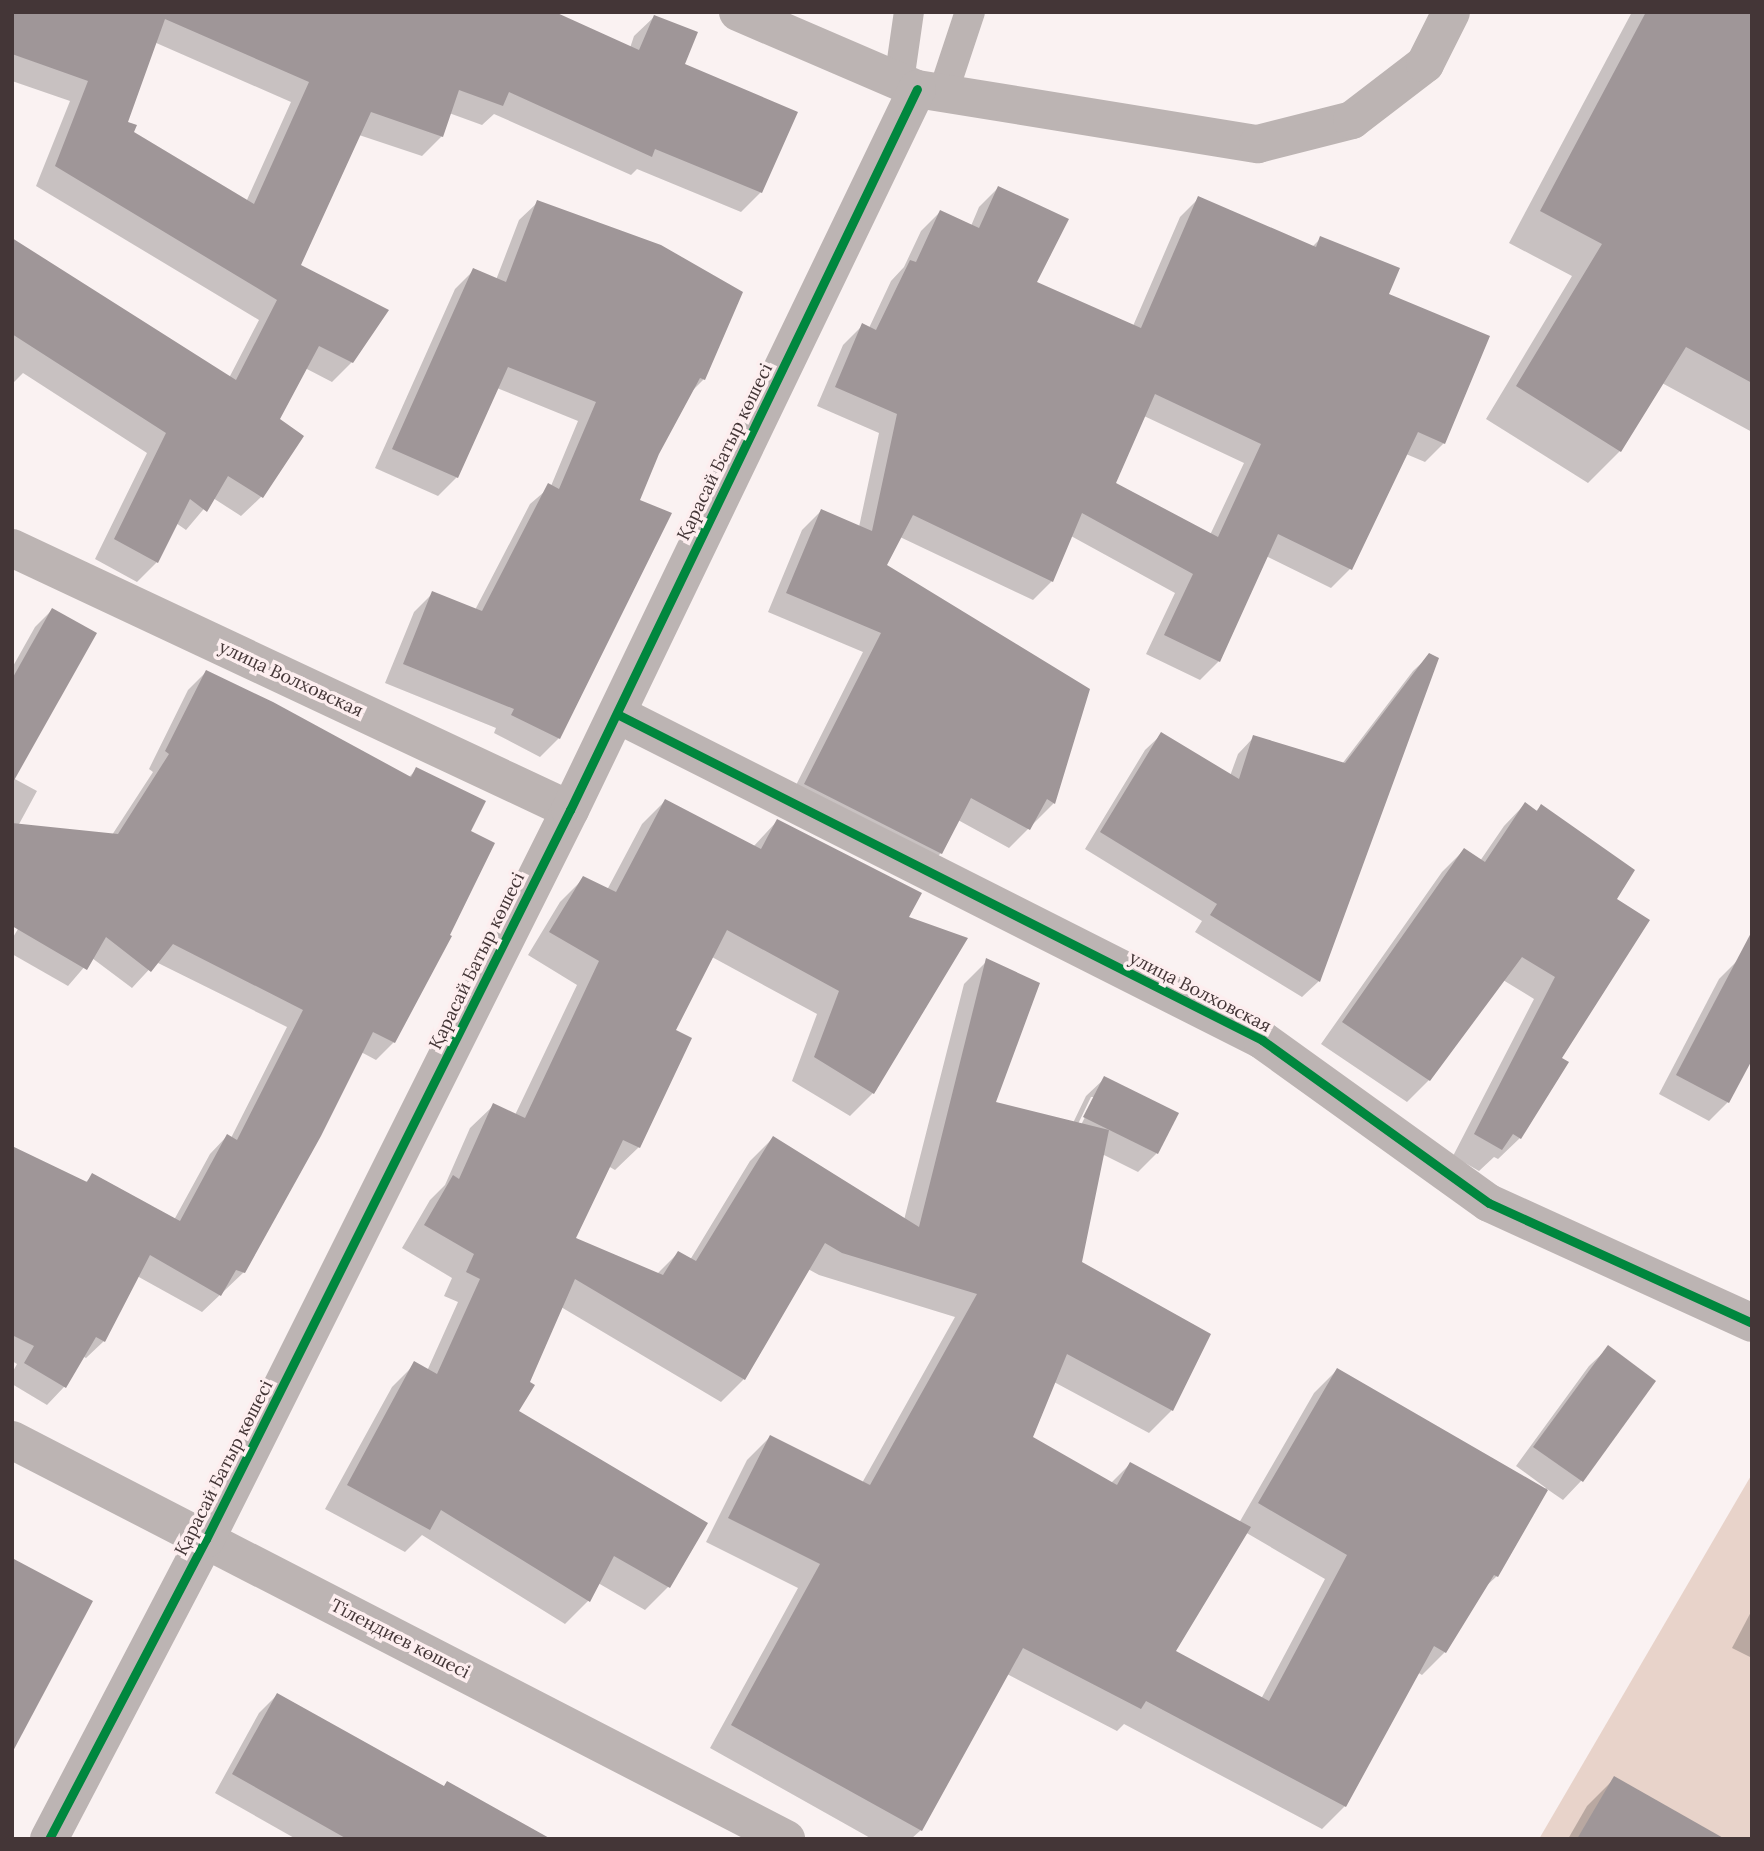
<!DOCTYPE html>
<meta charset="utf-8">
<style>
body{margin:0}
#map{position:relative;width:1764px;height:1851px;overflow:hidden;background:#faf2f2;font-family:Lora,serif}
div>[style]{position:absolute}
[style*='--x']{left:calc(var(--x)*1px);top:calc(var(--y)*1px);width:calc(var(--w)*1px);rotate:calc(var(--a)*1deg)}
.green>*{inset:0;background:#e8d3ca}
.shadow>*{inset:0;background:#0003}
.building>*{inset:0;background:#9f9698}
.service>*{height:30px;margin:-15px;padding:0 15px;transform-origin:15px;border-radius:15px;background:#bcb4b3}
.minor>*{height:38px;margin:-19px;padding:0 19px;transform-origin:19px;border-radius:19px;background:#bcb4b3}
.tertiary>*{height:38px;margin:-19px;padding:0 19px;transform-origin:19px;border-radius:19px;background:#bcb4b3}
.cycleway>*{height:9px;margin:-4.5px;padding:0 4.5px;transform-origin:4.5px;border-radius:4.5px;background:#00873e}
span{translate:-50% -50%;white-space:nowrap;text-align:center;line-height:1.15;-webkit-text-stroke:7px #fdeeef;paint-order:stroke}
.street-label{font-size:18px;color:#443637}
.frame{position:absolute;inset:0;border:14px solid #443637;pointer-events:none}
</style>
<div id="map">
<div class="green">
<i style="clip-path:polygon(1752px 1474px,1752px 1839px,1539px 1839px)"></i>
</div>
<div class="shadow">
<i style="clip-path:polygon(evenodd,12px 12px,303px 12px,630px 48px,634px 36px,654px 17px,761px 192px,741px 212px,637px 169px,631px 175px,494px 114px,482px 125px,449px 113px,442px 136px,422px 156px,359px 135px,299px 266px,352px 362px,332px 382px,305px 368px,277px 420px,261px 497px,241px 516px,213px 498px,186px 530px,176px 523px,157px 562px,137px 582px,95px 559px,147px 453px,23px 373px,12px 384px,12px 240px,229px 378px,259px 320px,36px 186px,70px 101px,12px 81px,12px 12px,154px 42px,291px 102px,246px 202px,132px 133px,126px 123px,154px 42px)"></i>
<i style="clip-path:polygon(1632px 12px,1752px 12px,1752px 432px,1662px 383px,1620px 451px,1588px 483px,1486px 419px,1572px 276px,1509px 243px)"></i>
<i style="clip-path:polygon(evenodd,998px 188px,1034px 282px,1133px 326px,1180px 217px,1199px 198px,1312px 247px,1321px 238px,1387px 295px,1444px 443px,1425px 462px,1406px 454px,1350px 569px,1331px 588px,1266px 556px,1219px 661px,1200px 680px,1146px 654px,1175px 593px,1071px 536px,1052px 581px,1033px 600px,900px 537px,884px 565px,1088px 690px,1054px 803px,1009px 848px,958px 820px,941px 853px,922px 872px,787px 803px,863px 652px,768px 612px,802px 530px,821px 511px,859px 527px,879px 433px,817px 406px,843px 345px,862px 326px,869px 328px,891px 281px,904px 267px,921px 231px,940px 212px,971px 226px,979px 207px,998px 188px,1144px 416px,1244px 463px,1210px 535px,1113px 484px,1144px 416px)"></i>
<i style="clip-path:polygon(538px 202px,704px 379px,691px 392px,657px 453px,637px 501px,559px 738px,540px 757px,494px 733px,496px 728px,385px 683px,414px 612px,433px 593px,475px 610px,530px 504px,551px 486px,578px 421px,497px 388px,457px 477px,438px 496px,375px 468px,455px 289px,474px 270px,496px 280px,519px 220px)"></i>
<i style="clip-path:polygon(52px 610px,13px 778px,37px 791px,18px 826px,112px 835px,153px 772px,149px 769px,188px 690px,206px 672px,408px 778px,417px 769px,468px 832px,394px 1042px,376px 1060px,361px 1052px,244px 1272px,202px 1312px,137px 1276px,104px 1341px,86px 1358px,82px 1356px,64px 1387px,47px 1405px,12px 1384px,12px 1373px,17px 1364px,12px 1361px,12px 1148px,85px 1183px,93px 1175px,174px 1220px,210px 1154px,227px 1136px,231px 1138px,287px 1027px,156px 962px,132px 988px,92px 958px,68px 986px,12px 954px,12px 939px,31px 907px,12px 897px,12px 668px,35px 627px)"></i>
<i style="clip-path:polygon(1430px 655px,1319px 981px,1302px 997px,1195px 932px,1202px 921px,1085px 849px,1145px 750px,1162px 734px,1230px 776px,1238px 754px,1254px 737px,1342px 764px,1413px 671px)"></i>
<i style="clip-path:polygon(evenodd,665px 801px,753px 847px,777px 821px,906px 918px,873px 1093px,850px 1116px,792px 1081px,817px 1014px,712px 957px,674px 1031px,639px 1147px,615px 1170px,608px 1166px,574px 1238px,657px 1274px,678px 1253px,690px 1260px,750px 1161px,773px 1138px,904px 1220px,964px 984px,987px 961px,994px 1103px,1073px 1123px,1086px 1096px,1105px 1078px,1177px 1114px,1157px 1153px,1138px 1172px,1102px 1154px,1080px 1263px,1172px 1410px,1149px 1433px,1054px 1382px,1031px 1437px,1111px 1483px,1130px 1464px,1239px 1523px,1314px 1393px,1337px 1370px,1544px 1490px,1546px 1488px,1516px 1466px,1589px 1366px,1608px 1348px,1654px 1381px,1581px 1481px,1563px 1500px,1547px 1489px,1497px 1576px,1484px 1588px,1445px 1652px,1422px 1675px,1417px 1672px,1345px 1806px,1322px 1829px,1124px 1724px,1117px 1731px,1007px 1674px,921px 1830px,911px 1839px,872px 1839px,710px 1748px,798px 1588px,706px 1542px,747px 1460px,770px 1437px,862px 1483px,955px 1317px,819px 1275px,808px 1269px,744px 1379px,721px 1402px,561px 1307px,516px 1412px,706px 1524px,668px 1587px,645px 1610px,598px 1583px,588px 1601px,565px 1624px,422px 1535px,405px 1552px,325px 1509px,392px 1387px,415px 1364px,427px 1371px,458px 1302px,444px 1296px,452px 1278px,402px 1248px,430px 1200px,445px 1185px,470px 1128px,494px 1105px,515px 1115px,577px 985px,528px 955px,560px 902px,584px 878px,607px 890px,642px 824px,665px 801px,1091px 1097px,1095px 1097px,1081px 1125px,1078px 1124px,1091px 1097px,665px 801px,1245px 1532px,1325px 1579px,1261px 1699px,1174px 1652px,1245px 1532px)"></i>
<i style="clip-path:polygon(1525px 804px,1535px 812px,1541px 806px,1614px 899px,1520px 1138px,1498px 1159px,1494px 1157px,1479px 1171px,1453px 1156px,1534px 999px,1503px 980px,1429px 1080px,1407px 1102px,1321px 1044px,1442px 872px,1464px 850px,1480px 861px,1504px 826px)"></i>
<i style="clip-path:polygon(1738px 960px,1728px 1102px,1709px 1121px,1659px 1094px,1719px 979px)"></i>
<i style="clip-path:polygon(1752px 1610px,1752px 1658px,1732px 1648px)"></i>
<i style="clip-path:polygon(277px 1695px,443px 1787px,544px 1839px,296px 1839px,215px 1793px,259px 1713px)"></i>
<i style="clip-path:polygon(1614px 1779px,1722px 1839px,1568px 1839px,1587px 1806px)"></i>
</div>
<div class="building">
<i style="clip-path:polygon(evenodd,12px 12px,555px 12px,639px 50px,654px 15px,698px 32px,685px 64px,798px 112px,762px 193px,655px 149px,652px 157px,509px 92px,503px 106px,459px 90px,443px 137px,371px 112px,301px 265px,389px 310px,353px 363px,319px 346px,280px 419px,304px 436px,263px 498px,228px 476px,207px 512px,190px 499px,158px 563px,114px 539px,166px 433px,12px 334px,12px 238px,236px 380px,277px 300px,55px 166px,88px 81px,12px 54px,12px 12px,165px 19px,309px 82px,254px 204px,134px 132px,137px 125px,128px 122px,165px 19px)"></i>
<i style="clip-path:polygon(1646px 12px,1752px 12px,1752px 383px,1686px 347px,1621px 452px,1516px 386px,1602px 244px,1540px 211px)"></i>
<i style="clip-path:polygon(evenodd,998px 186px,1069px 219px,1037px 282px,1141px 328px,1198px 196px,1316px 247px,1320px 236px,1400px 268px,1389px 294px,1490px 336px,1445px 444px,1418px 432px,1352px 570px,1278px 534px,1220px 662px,1164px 635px,1193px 574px,1082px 513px,1053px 582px,913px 515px,887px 565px,1090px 689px,1055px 804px,1047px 799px,1030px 830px,971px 798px,942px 854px,804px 784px,881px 633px,786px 593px,821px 509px,872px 531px,897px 414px,835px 387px,862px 323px,876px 330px,910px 260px,916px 262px,940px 210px,979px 228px,998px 186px,1155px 394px,1261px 444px,1218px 537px,1116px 483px,1155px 394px)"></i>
<i style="clip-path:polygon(537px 200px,661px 245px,743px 292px,705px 380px,700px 378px,659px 454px,640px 500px,672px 513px,560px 739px,511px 715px,514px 709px,403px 664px,432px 591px,482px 611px,548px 483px,559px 489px,596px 402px,508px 367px,458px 478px,392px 449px,473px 268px,506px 282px)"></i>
<i style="clip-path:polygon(52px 608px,97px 633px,12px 784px,12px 679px)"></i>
<i style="clip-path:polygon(1429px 653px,1439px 658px,1320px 982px,1210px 915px,1217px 904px,1100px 832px,1161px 732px,1239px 779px,1253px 735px,1345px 763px)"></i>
<i style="clip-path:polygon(206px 670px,273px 702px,411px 777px,416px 767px,486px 801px,471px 831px,495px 843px,450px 935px,452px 936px,395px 1043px,373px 1032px,321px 1136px,245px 1273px,236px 1270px,221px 1296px,150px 1255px,105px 1342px,96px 1337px,66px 1388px,24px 1363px,34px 1346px,12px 1335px,12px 1146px,87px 1182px,92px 1173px,180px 1221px,227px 1134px,237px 1140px,303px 1010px,173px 944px,151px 972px,106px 937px,87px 970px,12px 926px,12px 823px,118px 834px,169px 754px,165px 751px)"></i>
<i style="clip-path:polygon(665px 799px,761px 849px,777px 819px,922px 893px,909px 917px,968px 938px,874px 1094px,814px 1057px,839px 991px,727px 930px,676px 1030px,692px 1038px,640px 1148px,623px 1140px,576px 1238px,663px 1275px,678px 1251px,696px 1261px,773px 1136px,919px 1227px,986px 958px,1040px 983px,996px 1102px,1109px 1130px,1082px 1262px,1211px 1334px,1173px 1411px,1067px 1354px,1033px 1437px,1117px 1485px,1130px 1462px,1251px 1527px,1176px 1651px,1269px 1701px,1347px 1555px,1258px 1503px,1337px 1368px,1548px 1490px,1498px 1577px,1494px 1575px,1446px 1653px,1434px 1646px,1346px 1807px,1146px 1701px,1141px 1709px,1023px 1648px,922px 1831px,731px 1725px,820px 1564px,728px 1518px,770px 1435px,870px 1485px,977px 1294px,842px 1253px,825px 1243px,745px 1380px,575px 1279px,530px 1382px,535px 1385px,519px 1411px,708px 1523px,670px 1588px,614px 1556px,590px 1602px,441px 1510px,430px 1530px,347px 1485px,414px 1361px,437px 1374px,480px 1279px,466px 1272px,474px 1254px,424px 1225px,453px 1175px,459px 1179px,493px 1103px,525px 1118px,599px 961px,549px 932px,583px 876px,616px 892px)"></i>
<i style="clip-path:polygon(1525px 802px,1537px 811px,1541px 804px,1635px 870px,1617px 899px,1650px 920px,1562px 1058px,1569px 1062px,1521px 1139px,1513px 1134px,1502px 1150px,1474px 1134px,1555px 977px,1522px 957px,1430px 1081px,1342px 1022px,1464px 848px,1485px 862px)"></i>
<i style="clip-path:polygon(1752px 931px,1752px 1060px,1729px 1103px,1676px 1075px)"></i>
<i style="clip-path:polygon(1104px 1076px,1179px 1113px,1158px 1154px,1083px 1117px)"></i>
<i style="clip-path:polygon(1608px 1345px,1656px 1381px,1583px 1482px,1533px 1447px)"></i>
<i style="clip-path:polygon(12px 1558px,93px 1601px,12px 1753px)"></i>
<i style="clip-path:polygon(277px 1693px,444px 1786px,447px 1781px,551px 1839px,347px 1839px,232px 1774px)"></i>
<i style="clip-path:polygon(1614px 1776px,1725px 1839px,1577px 1839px)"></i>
</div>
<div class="service">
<i style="--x:899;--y:81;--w:70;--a:-81.8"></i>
<i style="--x:943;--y:93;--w:85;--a:-71.6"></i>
</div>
<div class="minor">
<i style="--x:12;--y:548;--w:616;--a:25.15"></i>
<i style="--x:617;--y:714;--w:723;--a:26.81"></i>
<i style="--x:1262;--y:1040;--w:279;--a:35.7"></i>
<i style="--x:1489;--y:1203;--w:289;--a:24.5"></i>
</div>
<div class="tertiary">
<i style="--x:738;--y:12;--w:195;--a:23.3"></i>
<i style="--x:917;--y:89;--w:345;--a:9.2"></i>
<i style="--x:1258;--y:144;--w:97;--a:-14.3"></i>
<i style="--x:1352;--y:120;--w:92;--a:-37.5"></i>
<i style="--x:1425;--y:64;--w:58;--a:-63.4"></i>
<i style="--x:12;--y:1440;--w:871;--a:27.27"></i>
<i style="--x:49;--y:1839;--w:339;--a:-62.4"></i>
<i style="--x:206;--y:1539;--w:815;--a:-63.47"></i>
<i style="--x:570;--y:810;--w:800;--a:-64.3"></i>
</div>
<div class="cycleway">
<i style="--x:617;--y:714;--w:723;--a:26.81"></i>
<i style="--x:1262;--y:1040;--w:279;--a:35.7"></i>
<i style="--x:1489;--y:1203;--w:289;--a:24.5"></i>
<i style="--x:49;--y:1839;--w:339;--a:-62.4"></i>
<i style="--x:206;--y:1539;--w:815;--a:-63.47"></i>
<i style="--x:570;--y:810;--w:800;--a:-64.3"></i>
</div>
<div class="street-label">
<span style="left:725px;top:452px;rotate:-64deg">Қарасай Батыр көшесі</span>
<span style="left:291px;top:679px;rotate:25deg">улица Волховская</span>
<span style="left:477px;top:961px;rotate:-64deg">Қарасай Батыр көшесі</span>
<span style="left:1200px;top:992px;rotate:27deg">улица Волховская</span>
<span style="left:224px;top:1468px;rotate:-63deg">Қарасай Батыр көшесі</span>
<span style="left:400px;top:1639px;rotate:27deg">Тілендиев көшесі</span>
</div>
<div class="frame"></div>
</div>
